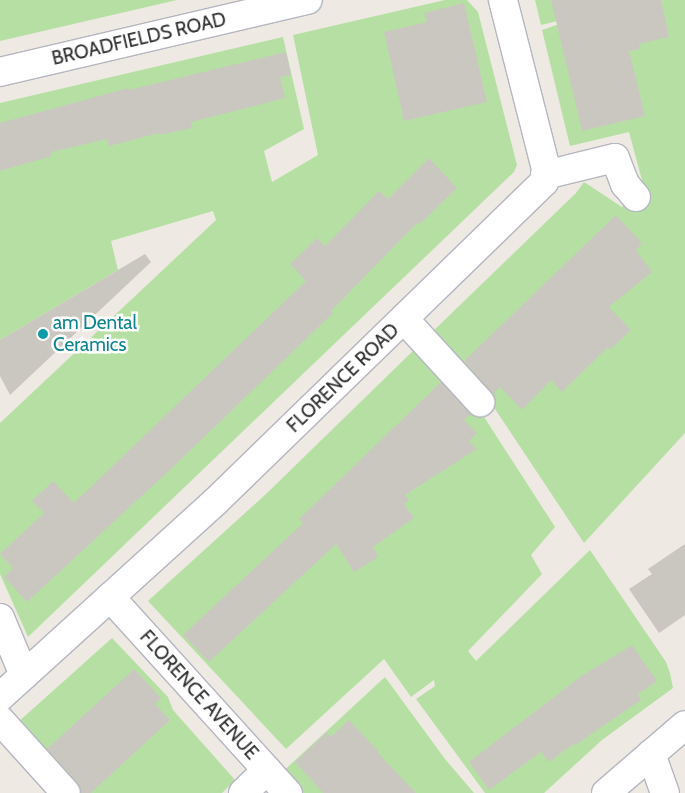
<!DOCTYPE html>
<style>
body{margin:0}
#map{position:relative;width:685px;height:793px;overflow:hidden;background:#eee9e2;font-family:Cabin,sans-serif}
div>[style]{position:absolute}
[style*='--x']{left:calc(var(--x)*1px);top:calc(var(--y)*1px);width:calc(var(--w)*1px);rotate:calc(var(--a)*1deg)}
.green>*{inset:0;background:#b6e0a3}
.building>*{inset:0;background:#cac7c0}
.roads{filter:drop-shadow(1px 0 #b5b7c0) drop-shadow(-1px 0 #b5b7c0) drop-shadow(0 1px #b5b7c0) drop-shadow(0 -1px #b5b7c0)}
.minor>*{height:28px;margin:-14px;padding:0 14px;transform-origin:14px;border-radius:14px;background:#fff}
.dots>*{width:14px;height:14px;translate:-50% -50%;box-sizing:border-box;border:2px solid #fff;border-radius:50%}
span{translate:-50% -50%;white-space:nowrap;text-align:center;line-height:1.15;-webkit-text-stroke:5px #fff;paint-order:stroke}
.street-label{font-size:19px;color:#2e2e2e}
.culture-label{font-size:19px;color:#0d838f}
.left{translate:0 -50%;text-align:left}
</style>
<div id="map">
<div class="green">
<i style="clip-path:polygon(0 0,177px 0,0 41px)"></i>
<i style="clip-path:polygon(445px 0,467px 0,478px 12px,517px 165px,514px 172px,28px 637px,0 574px,0 423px,216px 220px,213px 211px,111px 241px,118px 270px,0 340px,0 103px,283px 37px,304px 129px,264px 151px,272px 182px,318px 155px,293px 35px)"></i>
<i style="clip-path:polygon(535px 0,685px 0,685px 433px,584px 543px,487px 397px,428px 336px,576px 193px,584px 182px,622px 207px,643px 184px,629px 132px,570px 146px,542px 30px,594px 12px,541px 25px)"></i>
<i style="clip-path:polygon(418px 346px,479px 409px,555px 527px,531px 555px,542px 574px,468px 651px,476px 661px,590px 550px,666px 662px,670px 673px,673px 688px,602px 740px,544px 793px,485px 793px,416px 699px,435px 686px,434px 680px,411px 697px,384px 659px,286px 749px,148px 601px,266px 494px)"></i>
<i style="clip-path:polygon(112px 638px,168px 697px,173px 710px,235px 780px,222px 793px,80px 793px,17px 723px)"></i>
<i style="clip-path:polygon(385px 677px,445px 759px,474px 793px,294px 793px,278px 776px)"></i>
</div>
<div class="building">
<i style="clip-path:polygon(551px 0,661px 0,669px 37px,639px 44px,640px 49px,629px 51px,645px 116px,582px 131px)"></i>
<i style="clip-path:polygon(464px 3px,487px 102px,404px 121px,384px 32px,427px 22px,424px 13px)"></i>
<i style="clip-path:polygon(286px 52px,291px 75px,280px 77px,285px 98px,191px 122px,192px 128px,159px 135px,159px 133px,109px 146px,107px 139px,51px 152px,52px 156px,0 171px,0 123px,128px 88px,129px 90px)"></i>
<i style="clip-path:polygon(429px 158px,457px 188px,420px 224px,418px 222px,331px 311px,333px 313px,173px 467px,27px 602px,4px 577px,13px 568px,0 554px,44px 513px,32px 501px,53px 481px,74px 503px,306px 281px,290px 264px,317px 238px,325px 246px,379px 191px,388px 199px)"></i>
<i style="clip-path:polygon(616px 215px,642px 243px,636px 250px,652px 272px,609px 307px,631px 330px,610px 350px,608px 347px,562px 392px,551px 380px,522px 410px,500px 387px,493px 394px,464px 361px)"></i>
<i style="clip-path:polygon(145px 254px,151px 262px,10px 395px,0 376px,0 340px)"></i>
<i style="clip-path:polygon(441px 382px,471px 414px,464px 420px,477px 433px,469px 441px,477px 449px,405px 495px,409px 500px,404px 504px,414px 518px,373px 547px,378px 556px,375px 559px,354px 572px,336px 544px,209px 662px,183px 635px,303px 523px,299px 519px)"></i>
<i style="clip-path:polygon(685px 544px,685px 615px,659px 633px,629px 589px,652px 574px,648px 569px)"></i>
<i style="clip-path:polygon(632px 645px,657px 681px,638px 694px,641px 700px,574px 746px,573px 744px,549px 762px,541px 752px,489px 790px,469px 762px,580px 677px)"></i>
<i style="clip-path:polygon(134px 669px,161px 698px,155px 704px,170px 720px,91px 793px,81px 793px,78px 783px,47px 749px)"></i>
<i style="clip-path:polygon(349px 720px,379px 752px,378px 753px,416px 793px,323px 793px,295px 762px,327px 732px,331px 737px)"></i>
</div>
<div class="roads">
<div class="minor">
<i style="--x:0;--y:72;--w:316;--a:-13.2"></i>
<i style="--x:545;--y:175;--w:72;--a:-13.7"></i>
<i style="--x:615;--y:158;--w:28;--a:69"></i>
<i style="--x:625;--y:184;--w:17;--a:50"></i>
<i style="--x:404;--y:319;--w:113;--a:47.5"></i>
<i style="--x:110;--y:597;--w:265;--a:47.8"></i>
<i style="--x:0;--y:618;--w:62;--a:67.2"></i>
<i style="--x:0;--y:697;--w:290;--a:-42.2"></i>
<i style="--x:215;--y:502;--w:459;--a:-44.2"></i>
<i style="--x:544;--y:182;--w:13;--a:-81"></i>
<i style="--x:546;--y:169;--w:174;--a:-104.3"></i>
<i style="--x:0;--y:720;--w:98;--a:47.9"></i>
<i style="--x:651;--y:754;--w:41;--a:70.3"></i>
<i style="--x:243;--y:793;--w:33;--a:-44"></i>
<i style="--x:606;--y:793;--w:104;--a:-40.7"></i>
</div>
</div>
<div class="dots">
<i style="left:43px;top:334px;background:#0f9aa8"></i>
</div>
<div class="street-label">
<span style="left:139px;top:39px;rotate:-13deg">BROADFIELDS ROAD</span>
<span style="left:343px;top:378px;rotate:-44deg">FLORENCE ROAD</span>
<span style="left:199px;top:695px;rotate:48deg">FLORENCE AVENUE</span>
</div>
<div class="culture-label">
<span class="left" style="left:53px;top:334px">am Dental<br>Ceramics</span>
</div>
</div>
